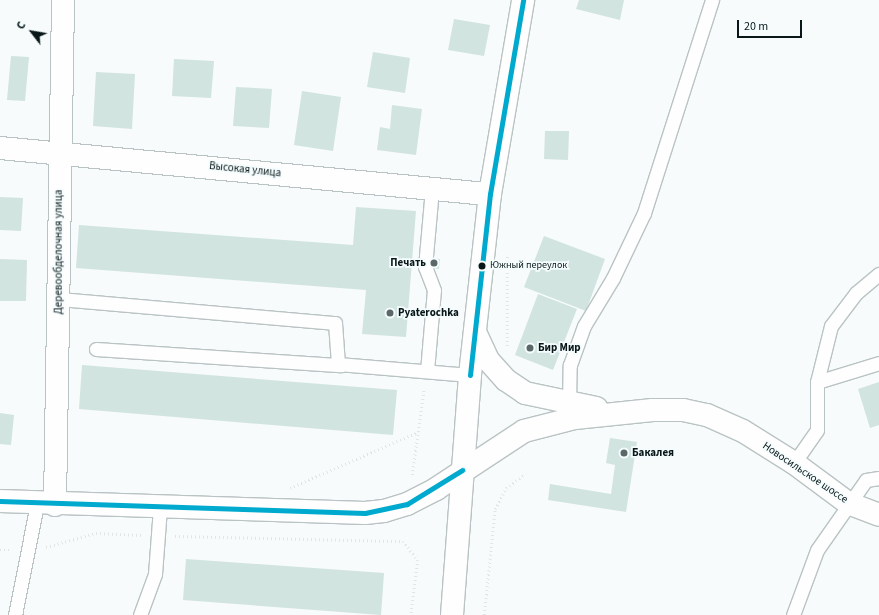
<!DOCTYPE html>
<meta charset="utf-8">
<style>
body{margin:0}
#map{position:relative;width:879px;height:615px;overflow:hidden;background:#f7fbfb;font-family:"Source Sans 3",sans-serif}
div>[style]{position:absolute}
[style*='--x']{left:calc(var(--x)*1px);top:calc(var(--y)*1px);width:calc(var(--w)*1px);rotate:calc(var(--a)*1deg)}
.building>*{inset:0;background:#d1e4e0}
.path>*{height:2.5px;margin-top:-1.25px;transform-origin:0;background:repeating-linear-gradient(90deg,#e3e5e5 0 1px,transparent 0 4px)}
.roads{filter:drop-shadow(1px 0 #bac3c4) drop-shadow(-1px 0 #bac3c4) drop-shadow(0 1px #bac3c4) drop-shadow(0 -1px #bac3c4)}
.lane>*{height:13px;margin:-6.5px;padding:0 6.5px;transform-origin:6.5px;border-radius:6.5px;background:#fefefe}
.street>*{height:22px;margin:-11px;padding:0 11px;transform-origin:11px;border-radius:11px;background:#fefefe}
.secondary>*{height:22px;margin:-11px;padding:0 11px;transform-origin:11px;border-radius:11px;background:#fefefe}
.bus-1>*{height:5px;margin:-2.5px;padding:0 2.5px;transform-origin:2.5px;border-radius:2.5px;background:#00a9ce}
.dots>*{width:11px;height:11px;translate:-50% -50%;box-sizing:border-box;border:2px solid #f5fcfd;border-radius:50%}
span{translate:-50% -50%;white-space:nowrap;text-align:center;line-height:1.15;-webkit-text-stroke:3.5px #f5fcfd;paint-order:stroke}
.bus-label{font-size:10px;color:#091719}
.left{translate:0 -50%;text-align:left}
.street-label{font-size:11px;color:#091719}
.poi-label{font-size:11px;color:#091719;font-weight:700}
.right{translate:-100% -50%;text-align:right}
.north{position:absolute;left:12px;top:12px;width:40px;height:40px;-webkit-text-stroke:3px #f5fcfd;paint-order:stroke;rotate:301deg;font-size:11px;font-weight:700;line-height:16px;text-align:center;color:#091719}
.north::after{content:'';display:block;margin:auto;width:14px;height:18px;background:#091719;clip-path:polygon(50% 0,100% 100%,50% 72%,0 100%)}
.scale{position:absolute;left:737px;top:20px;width:65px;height:18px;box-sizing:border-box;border:2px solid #091719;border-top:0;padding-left:5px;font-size:12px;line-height:14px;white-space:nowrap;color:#091719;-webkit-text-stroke:3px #f5fcfd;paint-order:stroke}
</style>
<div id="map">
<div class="building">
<i style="clip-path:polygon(579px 0,624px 0,620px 20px,576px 9px)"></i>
<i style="clip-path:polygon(454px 19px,490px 25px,484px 56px,448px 50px)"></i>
<i style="clip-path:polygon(373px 52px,410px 58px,405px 93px,367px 87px)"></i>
<i style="clip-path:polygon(11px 56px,29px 57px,25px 101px,7px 100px)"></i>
<i style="clip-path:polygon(174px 59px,214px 61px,211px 98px,172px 96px)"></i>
<i style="clip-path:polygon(96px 72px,135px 74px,132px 129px,93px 126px)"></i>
<i style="clip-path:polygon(236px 87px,272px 89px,269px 128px,233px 126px)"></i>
<i style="clip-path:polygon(302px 91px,341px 97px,333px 151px,294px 145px)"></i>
<i style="clip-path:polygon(392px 105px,422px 109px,416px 155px,377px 150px,380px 127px,390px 129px)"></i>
<i style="clip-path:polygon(545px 131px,569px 131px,568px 160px,544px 159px)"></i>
<i style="clip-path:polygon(0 197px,23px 198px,21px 231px,0 230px)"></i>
<i style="clip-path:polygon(356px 207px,416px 211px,406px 337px,362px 334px,366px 290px,76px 268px,79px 225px,353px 245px)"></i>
<i style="clip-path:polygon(544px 236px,605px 259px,586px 311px,524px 287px)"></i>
<i style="clip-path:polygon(430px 258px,440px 259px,439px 269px,429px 268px)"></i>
<i style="clip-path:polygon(0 259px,27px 260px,26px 301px,0 301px)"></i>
<i style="clip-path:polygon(538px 294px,577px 309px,553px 370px,515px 355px)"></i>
<i style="clip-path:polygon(82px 365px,397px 390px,393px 435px,79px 409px)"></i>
<i style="clip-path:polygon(879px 382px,879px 425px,870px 428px,858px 389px)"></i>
<i style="clip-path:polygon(0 413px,14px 415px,11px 445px,0 444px)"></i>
<i style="clip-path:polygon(610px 438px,637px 442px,626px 512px,548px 500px,550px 484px,611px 494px,615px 465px,606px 463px)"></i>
<i style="clip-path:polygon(186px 559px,384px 573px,381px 615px,183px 600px)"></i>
</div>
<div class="path">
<i style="--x:507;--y:346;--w:91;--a:-90"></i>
<i style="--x:412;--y:475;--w:88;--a:-82.1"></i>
<i style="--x:290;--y:488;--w:140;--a:-23.6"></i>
<i style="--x:175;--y:536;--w:228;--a:1.3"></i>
<i style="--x:403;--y:541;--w:24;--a:52"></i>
<i style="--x:418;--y:560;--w:55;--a:97.3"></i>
<i style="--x:46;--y:547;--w:52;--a:-15.6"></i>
<i style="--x:96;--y:533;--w:45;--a:2.5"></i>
<i style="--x:0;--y:550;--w:11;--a:0"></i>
<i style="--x:484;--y:615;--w:107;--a:-84.1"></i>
<i style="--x:495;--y:509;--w:24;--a:-62"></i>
<i style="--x:506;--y:488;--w:24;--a:-36"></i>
</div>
<div class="roads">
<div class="lane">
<i style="--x:60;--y:299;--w:276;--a:5"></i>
<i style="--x:335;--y:323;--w:41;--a:85.8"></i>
<i style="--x:338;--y:364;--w:132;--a:4.8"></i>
<i style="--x:96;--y:349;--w:245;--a:3.8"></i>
<i style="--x:427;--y:371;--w:81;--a:-85.1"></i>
<i style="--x:434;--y:290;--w:25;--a:-111"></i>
<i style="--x:425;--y:267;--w:78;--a:-84.9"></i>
<i style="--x:817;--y:382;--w:65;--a:-17"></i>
<i style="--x:569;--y:404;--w:39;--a:-89"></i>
<i style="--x:570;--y:365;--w:41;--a:-70.3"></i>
<i style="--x:584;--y:326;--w:56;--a:-58.9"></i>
<i style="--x:613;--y:278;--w:72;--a:-64.5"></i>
<i style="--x:644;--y:213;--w:224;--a:-72.3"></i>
<i style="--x:794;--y:463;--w:40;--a:-55.1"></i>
<i style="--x:817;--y:430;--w:48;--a:-90"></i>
<i style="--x:817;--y:382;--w:58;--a:-76"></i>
<i style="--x:831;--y:326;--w:41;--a:-52.9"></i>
<i style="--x:856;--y:293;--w:30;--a:-40"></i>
<i style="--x:15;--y:615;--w:113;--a:-78.8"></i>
<i style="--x:140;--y:615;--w:44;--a:-69.9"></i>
<i style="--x:155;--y:574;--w:66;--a:-85.7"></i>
<i style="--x:793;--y:615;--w:69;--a:-69.7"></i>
<i style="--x:817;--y:550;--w:85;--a:-55"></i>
<i style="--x:866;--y:480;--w:13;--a:-9"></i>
</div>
<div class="street">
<i style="--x:0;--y:148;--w:492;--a:5.4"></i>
<i style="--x:55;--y:505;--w:505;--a:-89.09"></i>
</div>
<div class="secondary">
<i style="--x:475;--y:332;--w:31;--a:65"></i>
<i style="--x:488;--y:360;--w:27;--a:48"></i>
<i style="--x:506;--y:380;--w:23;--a:34"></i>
<i style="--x:525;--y:393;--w:73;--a:11.9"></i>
<i style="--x:0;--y:501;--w:365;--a:1.9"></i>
<i style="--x:365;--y:513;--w:19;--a:-6"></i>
<i style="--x:384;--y:511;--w:24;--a:-17"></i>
<i style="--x:407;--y:504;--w:33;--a:-27"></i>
<i style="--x:436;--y:489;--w:105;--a:-33.4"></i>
<i style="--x:524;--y:431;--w:53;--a:-14.3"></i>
<i style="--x:575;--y:418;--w:78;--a:-5.9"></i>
<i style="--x:653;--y:410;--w:30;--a:0"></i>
<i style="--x:683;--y:410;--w:25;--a:12"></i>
<i style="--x:707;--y:415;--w:39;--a:24"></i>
<i style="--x:743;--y:431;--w:60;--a:32.1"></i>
<i style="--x:794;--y:463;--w:67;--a:36.5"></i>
<i style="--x:848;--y:503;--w:33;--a:21"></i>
<i style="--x:452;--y:615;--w:241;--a:-85.7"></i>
<i style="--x:470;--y:375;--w:182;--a:-83.7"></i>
<i style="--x:490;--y:194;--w:197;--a:-80.3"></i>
</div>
</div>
<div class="bus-1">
<i style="--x:470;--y:375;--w:182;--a:-83.7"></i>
<i style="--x:490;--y:194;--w:197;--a:-80.3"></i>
<i style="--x:0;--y:501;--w:365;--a:1.9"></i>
<i style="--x:365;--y:513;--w:43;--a:-12.1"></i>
<i style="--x:407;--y:504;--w:65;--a:-31.7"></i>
</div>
<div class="dots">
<i style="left:434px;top:263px;background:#5c6768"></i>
<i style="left:482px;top:266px;background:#091719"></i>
<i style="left:390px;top:313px;background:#5c6768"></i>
<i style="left:530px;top:348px;background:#5c6768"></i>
<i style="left:624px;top:453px;background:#5c6768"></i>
</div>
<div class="bus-label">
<span class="left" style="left:490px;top:266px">Южный переулок</span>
</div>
<div class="street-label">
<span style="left:245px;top:170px;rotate:6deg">Высокая улица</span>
<span style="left:59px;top:252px;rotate:-90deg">Деревообделочная улица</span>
<span style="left:805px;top:473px;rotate:34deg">Новосильское шоссе</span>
</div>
<div class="poi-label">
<span class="right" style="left:426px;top:263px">Печать</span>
<span class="left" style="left:398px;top:313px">Pyaterochka</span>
<span class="left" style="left:538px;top:348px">Бир Мир</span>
<span class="left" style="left:632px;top:453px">Бакалея</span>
</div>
<div class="north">С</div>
<div class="scale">20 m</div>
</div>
